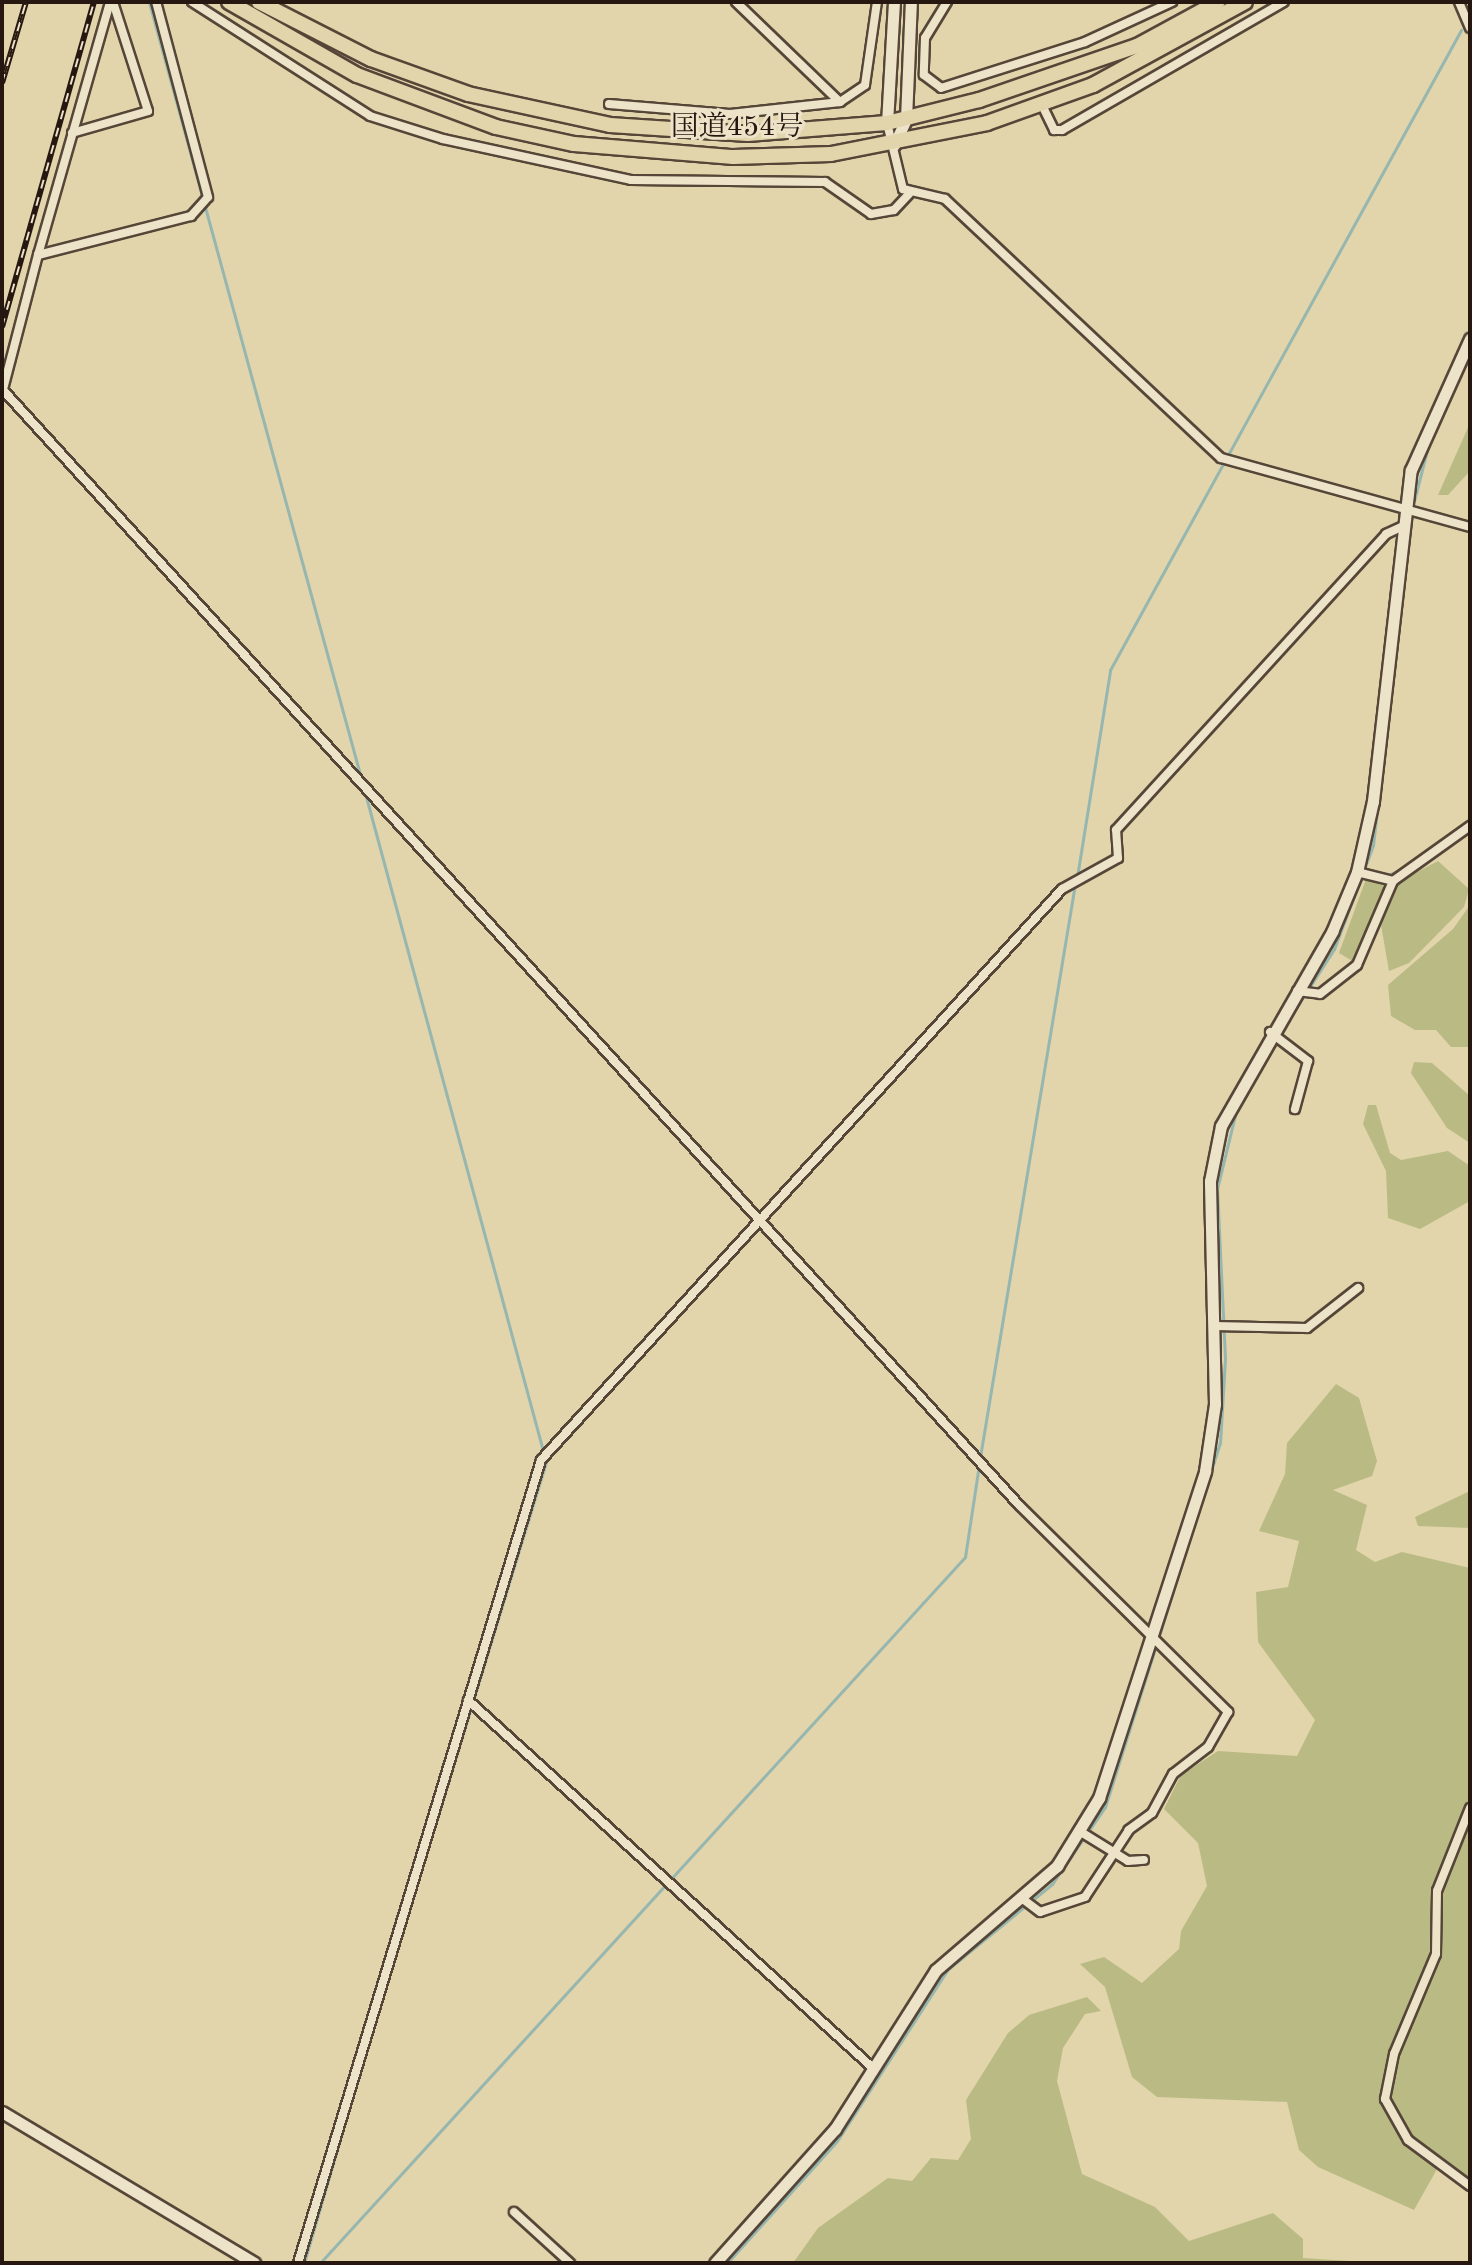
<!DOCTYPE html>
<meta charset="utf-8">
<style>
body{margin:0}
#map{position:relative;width:1472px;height:2265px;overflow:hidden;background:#e2d4ab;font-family:"Old Standard TT","Noto Serif JP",serif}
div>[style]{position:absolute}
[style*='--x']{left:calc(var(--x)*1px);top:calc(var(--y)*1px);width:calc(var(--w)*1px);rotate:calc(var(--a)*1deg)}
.green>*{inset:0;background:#babb84}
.stream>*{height:3px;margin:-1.5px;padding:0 1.5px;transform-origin:1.5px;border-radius:1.5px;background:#96b7b0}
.roads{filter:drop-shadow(2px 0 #554638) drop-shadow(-2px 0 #554638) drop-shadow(0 2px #554638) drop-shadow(0 -2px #554638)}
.street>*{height:8px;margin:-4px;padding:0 4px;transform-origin:4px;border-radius:4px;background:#ece3c8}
.secondary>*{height:11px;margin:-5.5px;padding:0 5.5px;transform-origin:5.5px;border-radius:5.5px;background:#ece3c8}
.highway>*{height:14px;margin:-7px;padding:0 7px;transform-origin:7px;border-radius:7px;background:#e2d4ab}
.rail>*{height:6px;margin-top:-3px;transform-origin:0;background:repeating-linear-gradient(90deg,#ece3c8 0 9px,#261711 0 18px);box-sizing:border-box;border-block:2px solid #261711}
span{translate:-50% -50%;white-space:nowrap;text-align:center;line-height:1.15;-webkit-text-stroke:6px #ece3c8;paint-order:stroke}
.street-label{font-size:28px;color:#261711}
.frame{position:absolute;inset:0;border:4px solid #261711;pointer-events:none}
</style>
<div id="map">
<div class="green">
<i style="clip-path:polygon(1470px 423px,1470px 471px,1448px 495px,1438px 495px)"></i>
<i style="clip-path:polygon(1438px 861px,1469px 889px,1464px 907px,1409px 963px,1389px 971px,1380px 919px,1400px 881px)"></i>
<i style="clip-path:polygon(1366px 879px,1384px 886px,1354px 962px,1339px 953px)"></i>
<i style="clip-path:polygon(1470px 905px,1470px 1047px,1451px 1047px,1436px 1030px,1415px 1030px,1391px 1016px,1388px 985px,1453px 929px)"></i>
<i style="clip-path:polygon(1414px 1062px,1432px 1063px,1470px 1096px,1470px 1143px,1447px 1128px,1411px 1073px)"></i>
<i style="clip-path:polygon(1368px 1105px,1376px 1105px,1390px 1153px,1401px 1160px,1448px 1151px,1470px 1166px,1470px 1201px,1420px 1229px,1388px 1218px,1386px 1171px,1363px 1124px)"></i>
<i style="clip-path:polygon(1336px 1384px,1359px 1398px,1377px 1461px,1372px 1476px,1333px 1490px,1367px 1505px,1356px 1550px,1375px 1562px,1402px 1552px,1470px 1568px,1470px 2179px,1441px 2162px,1414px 2210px,1318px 2167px,1299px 2150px,1287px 2102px,1157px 2097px,1132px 2077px,1105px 1987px,1080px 1964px,1104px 1957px,1142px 1983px,1179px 1949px,1181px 1931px,1207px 1886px,1198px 1843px,1164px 1809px,1181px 1775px,1218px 1751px,1297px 1756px,1315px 1720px,1258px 1642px,1256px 1592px,1288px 1587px,1299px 1541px,1259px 1531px,1285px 1474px,1287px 1443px)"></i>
<i style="clip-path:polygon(1470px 1491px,1470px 1528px,1418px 1526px,1415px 1517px)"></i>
<i style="clip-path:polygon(1087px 1997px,1101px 2011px,1085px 2014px,1063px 2048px,1057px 2081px,1082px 2174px,1155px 2207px,1189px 2241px,1273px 2213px,1303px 2239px,1303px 2258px,1381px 2263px,793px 2263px,818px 2228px,888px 2178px,912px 2181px,931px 2158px,958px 2160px,971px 2139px,966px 2100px,1008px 2033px,1029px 2015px)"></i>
</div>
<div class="stream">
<i style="--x:149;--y:2;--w:804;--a:74.72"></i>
<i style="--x:1455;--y:385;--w:33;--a:-63"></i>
<i style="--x:1412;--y:509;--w:65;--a:-75.7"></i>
<i style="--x:365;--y:793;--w:693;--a:74.86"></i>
<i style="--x:546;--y:1462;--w:383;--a:107"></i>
<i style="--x:1366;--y:869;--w:23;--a:15"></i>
<i style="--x:1388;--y:875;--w:24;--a:-24"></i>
<i style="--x:1077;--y:877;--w:210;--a:-80.9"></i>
<i style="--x:1110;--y:670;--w:730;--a:-61.26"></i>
<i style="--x:1281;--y:1031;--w:98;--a:-57.1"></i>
<i style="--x:1334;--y:949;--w:111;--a:-69.4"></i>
<i style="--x:1373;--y:845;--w:295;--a:-83.4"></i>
<i style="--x:980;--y:1457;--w:581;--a:-80.59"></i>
<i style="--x:304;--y:2263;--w:190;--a:-73.8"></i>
<i style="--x:320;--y:2263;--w:956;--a:-47.59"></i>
<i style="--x:965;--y:1557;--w:94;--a:-81.4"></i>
<i style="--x:727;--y:2263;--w:164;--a:-48"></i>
<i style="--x:837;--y:2141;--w:203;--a:-57.2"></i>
<i style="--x:947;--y:1970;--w:136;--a:-39.3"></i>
<i style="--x:1052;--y:1884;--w:93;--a:-55.5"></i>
<i style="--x:1105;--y:1807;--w:382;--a:-72.5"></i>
<i style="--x:1220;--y:1443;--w:85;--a:-86.6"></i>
<i style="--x:1225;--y:1358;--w:169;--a:-92.7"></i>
<i style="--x:1217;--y:1189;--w:80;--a:-76.3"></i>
</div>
<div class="roads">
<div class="street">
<i style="--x:192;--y:2;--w:211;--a:32.6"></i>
<i style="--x:370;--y:116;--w:77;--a:17.5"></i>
<i style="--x:443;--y:139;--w:192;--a:12.3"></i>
<i style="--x:631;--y:180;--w:194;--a:0.6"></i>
<i style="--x:825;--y:182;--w:56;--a:34.8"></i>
<i style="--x:871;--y:214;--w:23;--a:-10"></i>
<i style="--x:894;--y:210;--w:22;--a:-47"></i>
<i style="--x:736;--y:2;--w:144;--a:43.9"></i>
<i style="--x:947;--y:2;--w:42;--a:121.4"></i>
<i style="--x:925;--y:38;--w:37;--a:92"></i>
<i style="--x:924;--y:75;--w:21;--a:37"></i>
<i style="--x:941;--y:88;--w:151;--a:-17.7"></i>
<i style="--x:1085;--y:42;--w:96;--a:-24.7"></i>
<i style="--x:1459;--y:2;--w:28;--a:67"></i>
<i style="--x:609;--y:104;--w:121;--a:4.7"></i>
<i style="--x:730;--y:114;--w:111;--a:-6.2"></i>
<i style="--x:840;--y:102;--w:30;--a:-34"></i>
<i style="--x:865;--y:85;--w:84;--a:-81.8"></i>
<i style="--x:1042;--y:105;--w:28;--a:64"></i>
<i style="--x:1054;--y:130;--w:8;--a:0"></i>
<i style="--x:1062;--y:130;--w:256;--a:-30"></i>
<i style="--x:887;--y:123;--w:68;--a:76.4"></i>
<i style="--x:903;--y:189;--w:43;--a:13.4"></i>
<i style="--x:945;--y:199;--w:378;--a:43.2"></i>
<i style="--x:1221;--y:458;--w:258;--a:15.5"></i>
<i style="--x:72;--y:133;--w:79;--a:-16.1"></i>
<i style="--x:148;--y:111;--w:114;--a:-107.8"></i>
<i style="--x:38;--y:255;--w:263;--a:-74.1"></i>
<i style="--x:3;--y:390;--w:1510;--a:47.66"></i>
<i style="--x:1020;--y:1506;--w:293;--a:44.7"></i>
<i style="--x:1228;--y:1712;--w:40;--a:119.7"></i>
<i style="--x:1208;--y:1747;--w:44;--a:142.4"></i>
<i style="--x:1173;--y:1774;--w:44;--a:118.3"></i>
<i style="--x:1152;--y:1813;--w:29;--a:144"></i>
<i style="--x:1129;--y:1830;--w:80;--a:123.3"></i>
<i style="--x:1085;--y:1897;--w:47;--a:161.6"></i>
<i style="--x:1040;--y:1912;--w:21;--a:-143"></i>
<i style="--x:2;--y:393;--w:143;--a:-75.4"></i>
<i style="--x:38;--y:255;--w:158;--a:-14.3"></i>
<i style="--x:191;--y:216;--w:25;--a:-48"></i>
<i style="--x:208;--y:197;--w:202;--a:-104.9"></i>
<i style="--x:1357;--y:872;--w:37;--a:14"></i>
<i style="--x:1393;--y:881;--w:95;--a:-35.5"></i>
<i style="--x:1297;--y:991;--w:23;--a:7"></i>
<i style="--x:1320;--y:994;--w:47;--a:-38.1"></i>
<i style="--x:1357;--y:965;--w:91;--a:-66.8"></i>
<i style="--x:1270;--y:1032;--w:48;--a:37.3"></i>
<i style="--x:1308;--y:1061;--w:50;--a:105.2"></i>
<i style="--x:1214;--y:1326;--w:93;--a:1.2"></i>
<i style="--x:1307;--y:1328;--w:65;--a:-38.1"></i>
<i style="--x:468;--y:1700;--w:549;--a:42.27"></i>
<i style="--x:1470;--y:1808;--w:89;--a:111.7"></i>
<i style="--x:1437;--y:1891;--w:63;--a:90.9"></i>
<i style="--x:1436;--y:1954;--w:108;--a:112.8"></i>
<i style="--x:1394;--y:2054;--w:46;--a:101.3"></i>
<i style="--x:1385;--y:2099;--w:47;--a:60.7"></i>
<i style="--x:1408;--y:2140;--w:77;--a:36.6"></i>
<i style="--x:1081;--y:1832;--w:55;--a:31.7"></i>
<i style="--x:1128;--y:1861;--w:16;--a:-4"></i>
<i style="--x:514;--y:2212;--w:76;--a:42.3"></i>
<i style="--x:298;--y:2263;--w:839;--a:-73.16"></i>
<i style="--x:541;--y:1460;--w:773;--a:-47.62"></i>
<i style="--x:1062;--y:889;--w:64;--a:-29"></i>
<i style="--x:1118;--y:858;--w:28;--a:-94"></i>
<i style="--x:1116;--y:830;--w:401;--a:-47.6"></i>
<i style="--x:1386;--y:534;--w:17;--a:-25"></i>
</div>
<div class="secondary">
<i style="--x:887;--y:123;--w:121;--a:-86.7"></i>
<i style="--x:894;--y:145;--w:29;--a:-65"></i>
<i style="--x:906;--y:119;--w:117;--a:-87.6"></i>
<i style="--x:2;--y:2112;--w:294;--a:30.9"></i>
<i style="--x:715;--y:2263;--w:180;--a:-48.2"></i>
<i style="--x:835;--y:2129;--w:188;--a:-57.6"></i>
<i style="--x:936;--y:1970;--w:160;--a:-40.7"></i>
<i style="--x:1057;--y:1866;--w:80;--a:-58.3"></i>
<i style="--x:1099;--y:1798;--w:344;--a:-72"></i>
<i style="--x:1205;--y:1471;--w:68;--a:-81.5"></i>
<i style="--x:1215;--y:1404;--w:223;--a:-91.3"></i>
<i style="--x:1210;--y:1181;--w:56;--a:-78.7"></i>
<i style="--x:1221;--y:1126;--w:224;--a:-60.2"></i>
<i style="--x:1332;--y:932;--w:65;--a:-67.4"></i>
<i style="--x:1357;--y:872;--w:73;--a:-77.3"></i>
<i style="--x:1373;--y:801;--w:333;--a:-83.5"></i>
<i style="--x:1411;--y:470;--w:144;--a:-65.8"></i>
</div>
<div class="highway">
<i style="--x:229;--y:2;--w:147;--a:29.7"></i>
<i style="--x:357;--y:75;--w:148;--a:20.5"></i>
<i style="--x:496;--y:127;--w:80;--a:12.3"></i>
<i style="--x:574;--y:144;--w:160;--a:4.7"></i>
<i style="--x:733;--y:157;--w:98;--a:-1.8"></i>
<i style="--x:831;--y:154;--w:159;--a:-11.2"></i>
<i style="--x:987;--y:123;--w:113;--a:-19.7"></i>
<i style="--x:1093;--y:85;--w:173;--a:-28.6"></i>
<i style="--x:259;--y:2;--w:126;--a:27"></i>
<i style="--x:371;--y:59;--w:103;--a:19.8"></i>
<i style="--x:468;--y:94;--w:145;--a:12.3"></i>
<i style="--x:610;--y:125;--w:138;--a:3.7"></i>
<i style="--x:748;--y:134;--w:139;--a:-4.5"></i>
<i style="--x:887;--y:123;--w:95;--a:-14"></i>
<i style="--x:979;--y:100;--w:167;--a:-18.9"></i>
<i style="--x:1137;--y:46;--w:92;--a:-28.5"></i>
</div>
</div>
<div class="rail">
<i style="--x:2;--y:83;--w:84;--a:-73.5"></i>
<i style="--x:2;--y:327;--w:338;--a:-74.2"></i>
</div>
<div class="street-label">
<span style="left:737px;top:128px">国道454号</span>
</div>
<div class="frame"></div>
</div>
